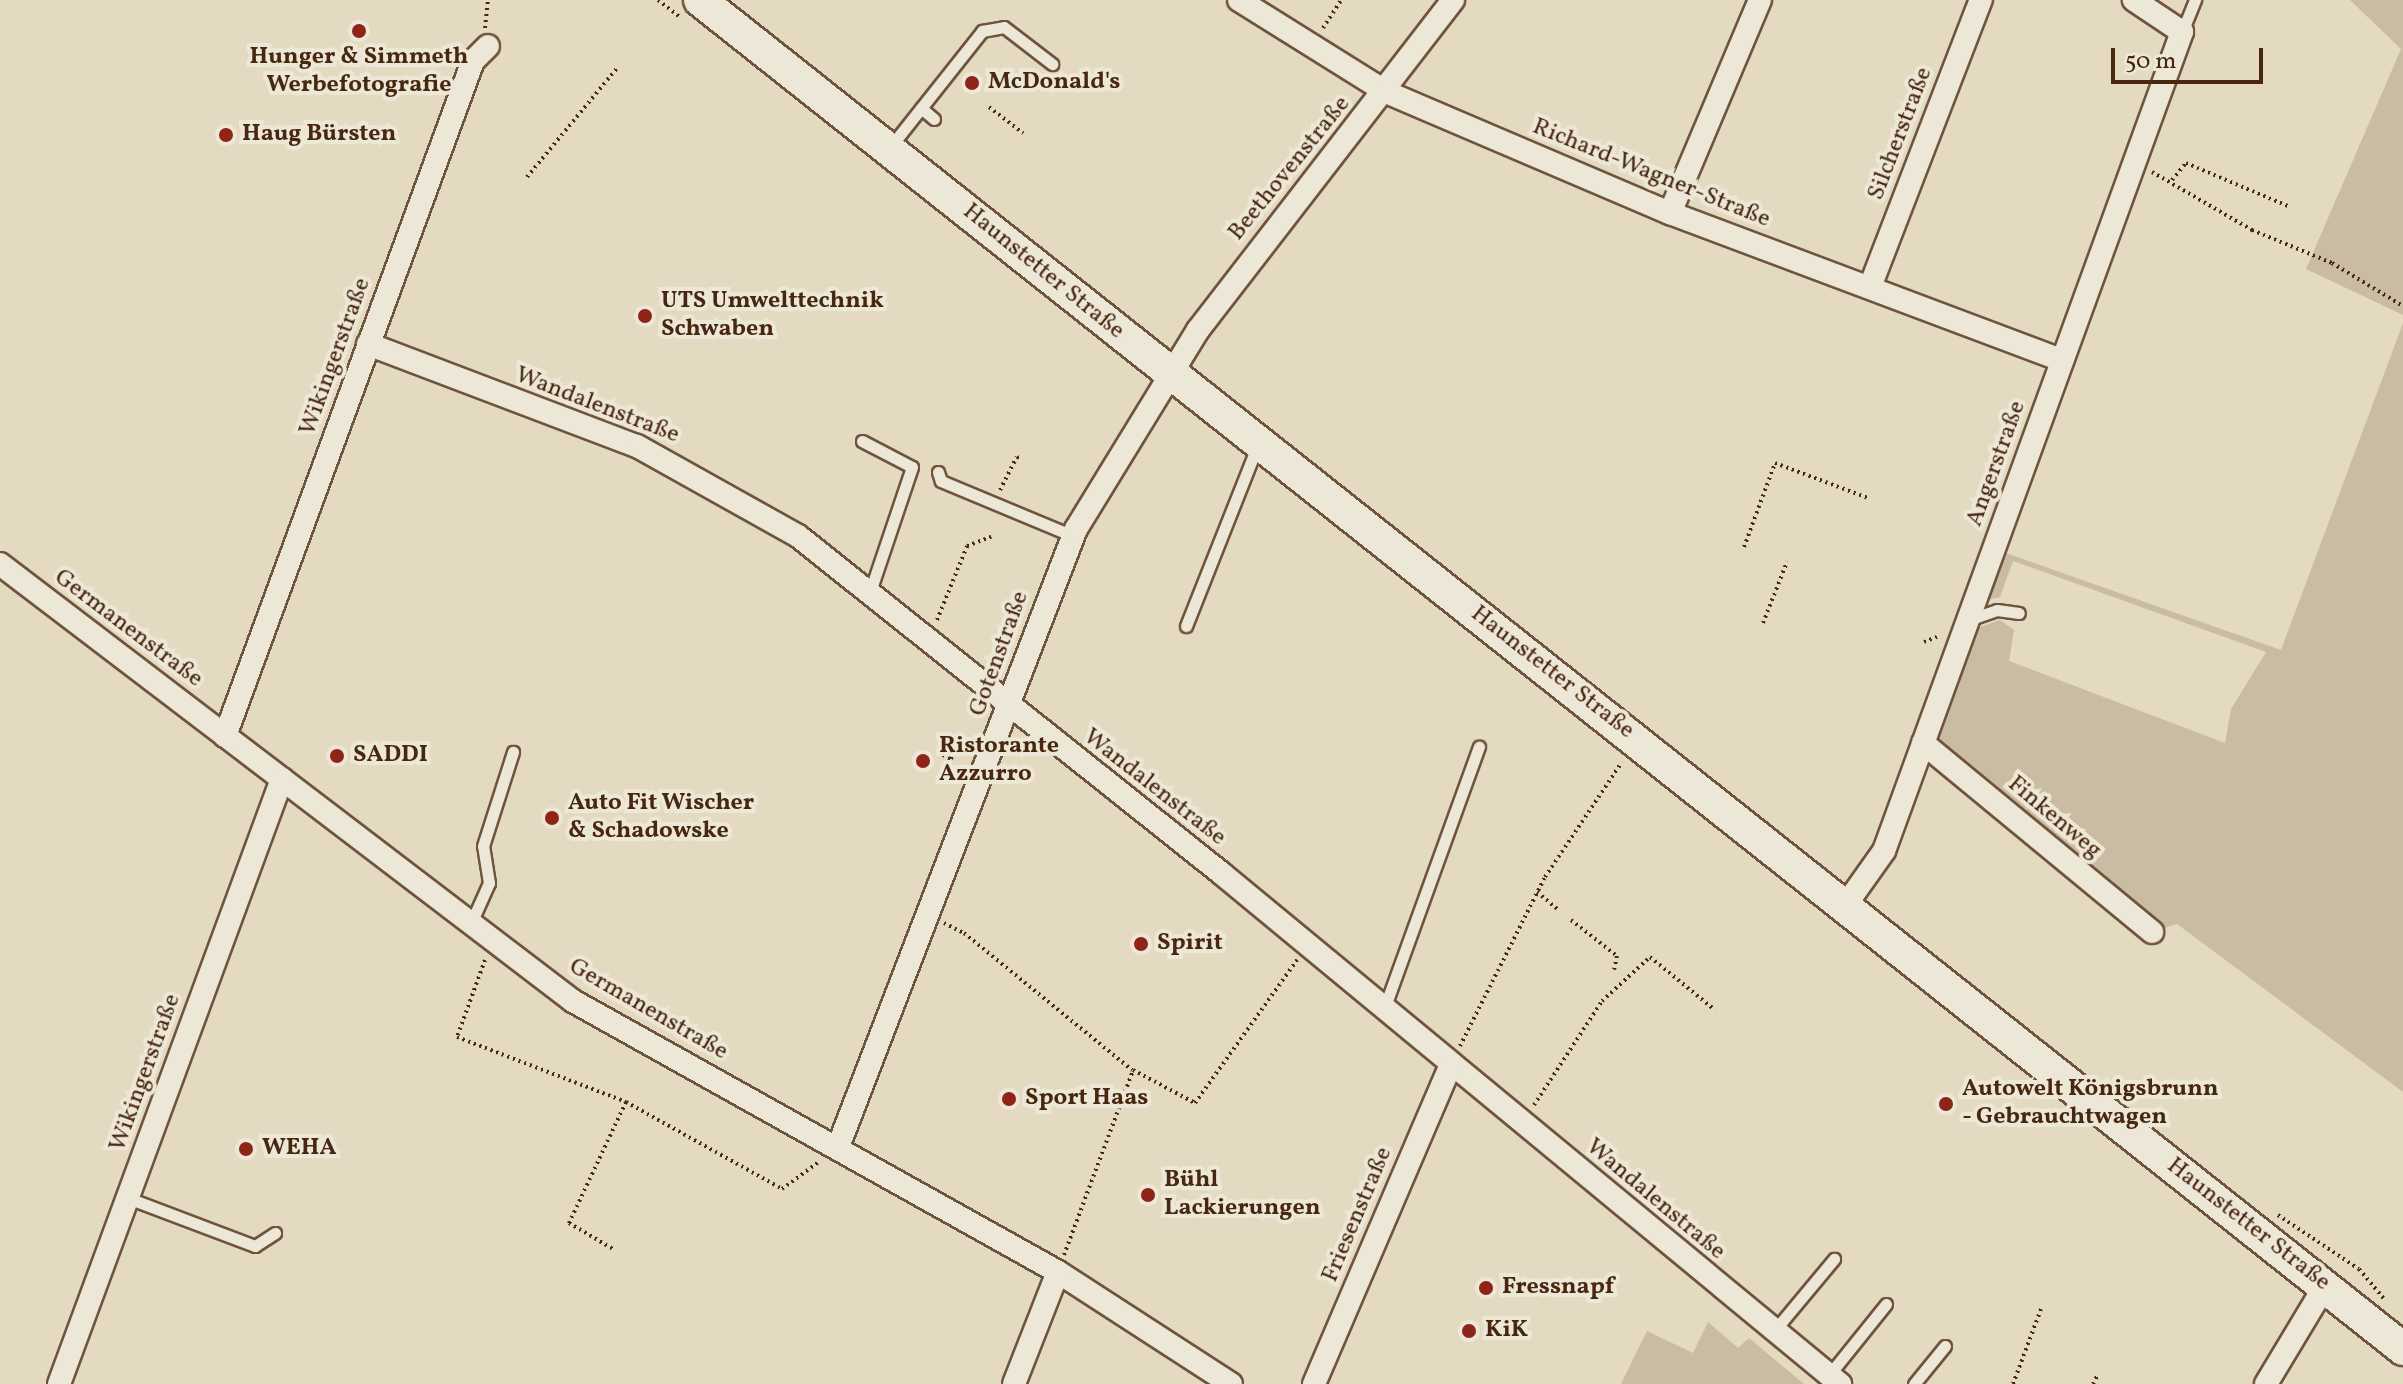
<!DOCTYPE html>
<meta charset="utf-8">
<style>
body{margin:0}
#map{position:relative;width:2403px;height:1384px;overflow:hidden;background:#e4dac1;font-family:Vollkorn,serif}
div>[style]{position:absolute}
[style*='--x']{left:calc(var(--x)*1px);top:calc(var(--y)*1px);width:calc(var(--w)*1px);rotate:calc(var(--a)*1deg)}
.green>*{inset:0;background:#c9bca3}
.path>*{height:4px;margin-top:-2px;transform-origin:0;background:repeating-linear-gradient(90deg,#482711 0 2px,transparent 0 6px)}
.roads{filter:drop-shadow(2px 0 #6f543d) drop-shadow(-2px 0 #6f543d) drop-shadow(0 2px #6f543d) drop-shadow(0 -2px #6f543d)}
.service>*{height:11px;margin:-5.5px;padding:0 5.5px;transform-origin:5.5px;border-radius:5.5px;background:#ede7d7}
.minor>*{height:22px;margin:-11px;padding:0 11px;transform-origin:11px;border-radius:11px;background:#ede7d7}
.secondary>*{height:32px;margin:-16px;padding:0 16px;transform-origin:16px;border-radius:16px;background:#ede7d7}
.dots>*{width:22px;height:22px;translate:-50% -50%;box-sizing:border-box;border:4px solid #ede7d7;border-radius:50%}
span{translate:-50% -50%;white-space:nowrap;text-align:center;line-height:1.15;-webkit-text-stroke:8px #ede7d7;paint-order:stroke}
.poi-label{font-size:24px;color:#482711;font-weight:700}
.left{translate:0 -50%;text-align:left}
.street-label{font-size:24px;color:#482711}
.scale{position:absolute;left:2111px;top:48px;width:152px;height:36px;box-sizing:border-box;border:4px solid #482711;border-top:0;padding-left:10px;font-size:24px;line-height:28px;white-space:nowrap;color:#482711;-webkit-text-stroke:6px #ede7d7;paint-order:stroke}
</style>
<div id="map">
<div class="green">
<i style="clip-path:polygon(2350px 0,2403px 0,2403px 315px,2306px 269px,2401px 49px)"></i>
<i style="clip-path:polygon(2403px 323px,2403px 1092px,2177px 924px,2152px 932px,1926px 741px,1972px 630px,2000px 620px,2014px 630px,2009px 661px,2225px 743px,2231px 709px,2266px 652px,2013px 561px,2000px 597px,1982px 601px,2000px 551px,2281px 650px)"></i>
<i style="clip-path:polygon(1708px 1322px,1738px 1348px,1749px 1338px,1804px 1384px,1621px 1384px,1647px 1331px,1693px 1353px)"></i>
</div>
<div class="path">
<i style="--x:658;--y:0;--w:28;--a:38"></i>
<i style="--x:485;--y:28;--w:28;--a:-84"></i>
<i style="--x:1323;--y:28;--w:33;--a:-57"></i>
<i style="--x:989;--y:107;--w:43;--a:37.4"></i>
<i style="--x:2152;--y:172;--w:116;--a:30.1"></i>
<i style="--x:2252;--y:230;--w:87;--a:22.4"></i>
<i style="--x:2332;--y:263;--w:83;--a:31.2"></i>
<i style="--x:527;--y:177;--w:143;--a:-50.4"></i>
<i style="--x:2172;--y:180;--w:22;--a:-51"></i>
<i style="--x:2186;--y:163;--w:111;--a:22.9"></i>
<i style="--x:1000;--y:490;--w:37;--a:-63"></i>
<i style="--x:1017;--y:457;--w:5;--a:22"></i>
<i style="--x:1744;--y:547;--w:90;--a:-69.7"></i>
<i style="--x:1775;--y:463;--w:99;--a:20.6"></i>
<i style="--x:937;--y:620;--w:80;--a:-67.9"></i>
<i style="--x:967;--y:546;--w:26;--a:-21"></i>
<i style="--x:1763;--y:623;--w:66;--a:-68.5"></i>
<i style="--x:1924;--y:642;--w:16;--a:-22"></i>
<i style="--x:948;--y:742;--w:22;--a:27"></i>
<i style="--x:943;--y:755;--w:9;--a:27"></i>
<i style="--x:951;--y:759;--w:12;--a:-66"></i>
<i style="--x:1537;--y:892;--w:30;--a:40"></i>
<i style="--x:1571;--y:920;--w:58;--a:38"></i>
<i style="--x:1617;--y:956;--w:14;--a:102"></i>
<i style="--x:944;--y:923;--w:22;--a:27"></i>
<i style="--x:964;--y:933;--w:217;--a:39.2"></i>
<i style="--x:485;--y:960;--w:82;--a:110"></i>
<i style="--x:457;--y:1037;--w:181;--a:21"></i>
<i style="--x:626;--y:1102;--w:134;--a:115.2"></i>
<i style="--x:569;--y:1223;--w:51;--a:30.6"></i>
<i style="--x:1460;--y:1046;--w:189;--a:-63.3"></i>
<i style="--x:1545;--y:877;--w:138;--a:-56.2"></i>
<i style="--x:626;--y:1102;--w:179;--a:29.1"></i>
<i style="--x:782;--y:1189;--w:47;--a:-36.4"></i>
<i style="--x:1534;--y:1105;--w:124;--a:-56.8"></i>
<i style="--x:1602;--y:1001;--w:65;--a:-42.5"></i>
<i style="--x:1650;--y:957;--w:84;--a:39.2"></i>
<i style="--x:2278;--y:1215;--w:97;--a:33.7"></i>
<i style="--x:2359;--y:1269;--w:38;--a:50"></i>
<i style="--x:1064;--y:1255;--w:197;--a:-69.5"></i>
<i style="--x:1133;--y:1070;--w:70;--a:28"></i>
<i style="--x:1195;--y:1103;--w:176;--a:-54.5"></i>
<i style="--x:2013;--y:1384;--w:80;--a:-69.5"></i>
<i style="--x:2093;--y:1384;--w:9;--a:-63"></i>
</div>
<div class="roads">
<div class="service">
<i style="--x:2182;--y:32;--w:35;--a:-68"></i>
<i style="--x:921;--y:108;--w:17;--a:40"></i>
<i style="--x:891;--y:146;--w:147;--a:-51.6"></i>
<i style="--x:982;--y:31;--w:22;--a:-10"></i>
<i style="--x:1004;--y:27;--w:61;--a:37.6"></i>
<i style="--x:862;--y:441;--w:56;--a:27.5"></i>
<i style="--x:912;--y:467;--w:132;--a:108.6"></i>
<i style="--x:938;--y:472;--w:9;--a:72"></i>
<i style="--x:941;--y:481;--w:143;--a:22.6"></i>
<i style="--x:1968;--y:620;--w:31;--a:-19"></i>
<i style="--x:1997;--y:610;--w:22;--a:8"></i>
<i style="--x:1186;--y:626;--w:193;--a:-68.4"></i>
<i style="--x:471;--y:923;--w:44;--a:-65.8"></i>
<i style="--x:489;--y:883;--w:37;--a:-99"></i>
<i style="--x:483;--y:846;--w:99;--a:-72.3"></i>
<i style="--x:1384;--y:1009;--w:279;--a:-70.1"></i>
<i style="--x:128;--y:1198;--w:136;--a:20.7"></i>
<i style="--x:255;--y:1246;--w:24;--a:-33"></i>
<i style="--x:1774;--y:1331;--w:94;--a:-50.2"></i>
<i style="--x:1829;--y:1375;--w:91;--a:-51.2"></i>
<i style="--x:1914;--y:1384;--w:49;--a:-50.8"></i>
</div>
<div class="minor">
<i style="--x:1239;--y:0;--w:173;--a:32"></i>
<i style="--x:1386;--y:92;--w:309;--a:23.1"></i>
<i style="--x:1670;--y:213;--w:419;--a:20.6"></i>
<i style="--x:1670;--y:213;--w:231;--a:-67.1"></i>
<i style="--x:1870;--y:287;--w:308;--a:-68.9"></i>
<i style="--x:368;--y:344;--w:288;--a:20.8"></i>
<i style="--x:637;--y:446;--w:184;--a:29.2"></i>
<i style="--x:798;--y:536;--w:541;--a:38.54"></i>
<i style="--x:1221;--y:873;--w:803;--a:39.54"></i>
<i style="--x:0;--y:564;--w:721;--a:37.33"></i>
<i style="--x:573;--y:1001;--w:556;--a:29.19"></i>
<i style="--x:1058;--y:1272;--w:206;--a:32.9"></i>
<i style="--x:225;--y:736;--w:719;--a:-69.83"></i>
<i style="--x:473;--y:61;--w:21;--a:-45"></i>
<i style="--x:1923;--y:743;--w:297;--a:39.5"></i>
<i style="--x:1845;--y:906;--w:67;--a:-54.7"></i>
<i style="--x:1884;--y:851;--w:872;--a:-70.01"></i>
<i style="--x:2182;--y:32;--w:58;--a:-146.3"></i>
<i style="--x:838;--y:1147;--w:662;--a:-68.94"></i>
<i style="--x:1076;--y:529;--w:233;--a:-58.5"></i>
<i style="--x:1198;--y:330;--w:417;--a:-52.3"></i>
<i style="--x:59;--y:1384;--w:645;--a:-69.77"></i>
<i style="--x:1014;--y:1384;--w:120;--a:-68.6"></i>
<i style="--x:1314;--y:1384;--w:346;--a:-66.8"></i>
<i style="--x:2266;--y:1384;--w:114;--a:-59"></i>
</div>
<div class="secondary">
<i style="--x:700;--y:0;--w:2173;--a:38.38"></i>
</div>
</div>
<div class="dots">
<i style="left:359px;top:31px;background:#8f2418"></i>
<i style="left:972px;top:83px;background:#8f2418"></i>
<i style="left:226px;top:135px;background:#8f2418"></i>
<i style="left:645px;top:316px;background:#8f2418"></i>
<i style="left:337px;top:756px;background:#8f2418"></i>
<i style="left:923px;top:761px;background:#8f2418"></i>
<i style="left:552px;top:818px;background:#8f2418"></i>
<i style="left:1141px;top:944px;background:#8f2418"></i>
<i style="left:1009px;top:1099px;background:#8f2418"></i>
<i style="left:1946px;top:1104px;background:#8f2418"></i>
<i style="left:246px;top:1149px;background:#8f2418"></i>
<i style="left:1148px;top:1195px;background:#8f2418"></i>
<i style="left:1486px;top:1288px;background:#8f2418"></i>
<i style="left:1469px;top:1331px;background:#8f2418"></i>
</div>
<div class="poi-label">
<span style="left:359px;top:72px">Hunger &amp; Simmeth<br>Werbefotografie</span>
<span class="left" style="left:988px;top:83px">McDonald's</span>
<span class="left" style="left:242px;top:135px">Haug Bürsten</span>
<span class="left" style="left:661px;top:316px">UTS Umwelttechnik<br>Schwaben</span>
<span class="left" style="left:939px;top:761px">Ristorante<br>Azzurro</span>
<span class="left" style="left:353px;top:756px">SADDI</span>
<span class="left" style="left:568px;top:818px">Auto Fit Wischer<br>&amp; Schadowske</span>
<span class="left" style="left:1157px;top:944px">Spirit</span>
<span class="left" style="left:1962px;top:1104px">Autowelt Königsbrunn<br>- Gebrauchtwagen</span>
<span class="left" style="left:1025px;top:1099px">Sport Haas</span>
<span class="left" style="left:262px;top:1149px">WEHA</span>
<span class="left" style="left:1164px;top:1195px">Bühl<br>Lackierungen</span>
<span class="left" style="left:1502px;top:1288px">Fressnapf</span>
<span class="left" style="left:1485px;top:1331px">KiK</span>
</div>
<div class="street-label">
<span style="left:1901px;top:134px;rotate:-69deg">Silcherstraße</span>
<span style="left:1290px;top:169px;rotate:-51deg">Beethovenstraße</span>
<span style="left:1651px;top:174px;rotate:22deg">Richard-Wagner-Straße</span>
<span style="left:1043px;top:272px;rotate:39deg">Haunstetter Straße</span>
<span style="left:336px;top:357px;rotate:-70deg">Wikingerstraße</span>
<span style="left:597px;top:406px;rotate:21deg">Wandalenstraße</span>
<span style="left:1997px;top:464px;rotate:-70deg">Angerstraße</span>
<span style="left:128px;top:629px;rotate:37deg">Germanenstraße</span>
<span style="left:1000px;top:654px;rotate:-70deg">Gotenstraße</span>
<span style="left:1552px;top:673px;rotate:38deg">Haunstetter Straße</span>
<span style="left:1154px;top:788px;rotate:38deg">Wandalenstraße</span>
<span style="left:2054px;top:818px;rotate:40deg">Finkenweg</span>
<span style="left:648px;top:1010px;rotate:30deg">Germanenstraße</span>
<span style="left:146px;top:1073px;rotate:-70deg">Wikingerstraße</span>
<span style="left:1655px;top:1200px;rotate:40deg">Wandalenstraße</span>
<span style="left:1358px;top:1215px;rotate:-67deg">Friesenstraße</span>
<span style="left:2248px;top:1225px;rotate:38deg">Haunstetter Straße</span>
</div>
<div class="scale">50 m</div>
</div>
